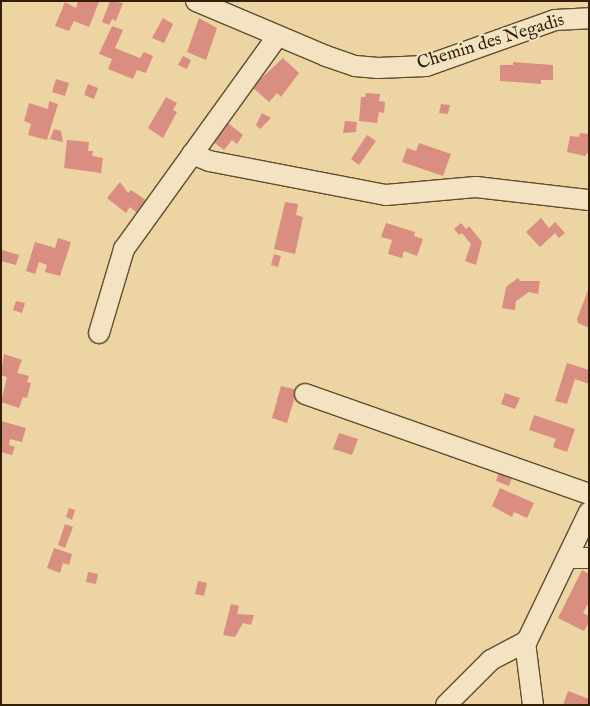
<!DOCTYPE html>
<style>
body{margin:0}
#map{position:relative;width:590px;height:706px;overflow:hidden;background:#ecd4a3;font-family:"IM FELL English",serif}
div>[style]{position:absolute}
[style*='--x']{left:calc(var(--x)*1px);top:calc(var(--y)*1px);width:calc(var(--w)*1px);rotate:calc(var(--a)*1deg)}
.building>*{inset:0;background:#da8e81}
.roads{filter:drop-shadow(1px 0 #624c2d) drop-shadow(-1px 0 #624c2d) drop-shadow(0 1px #624c2d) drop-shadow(0 -1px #624c2d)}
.minor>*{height:20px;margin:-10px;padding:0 10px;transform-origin:10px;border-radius:10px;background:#f3e3c3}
span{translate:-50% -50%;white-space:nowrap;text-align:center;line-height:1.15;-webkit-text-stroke:4.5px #f3e3c3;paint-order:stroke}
.street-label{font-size:18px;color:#341f06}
.frame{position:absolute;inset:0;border:2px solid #341f06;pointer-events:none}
</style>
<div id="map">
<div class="building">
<i style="clip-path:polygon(78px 1px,99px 2px,89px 27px,74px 21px,69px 31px,55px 26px,65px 2px,76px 8px)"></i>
<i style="clip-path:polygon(110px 1px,123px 3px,116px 21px,112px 19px,109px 25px,102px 22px)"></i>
<i style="clip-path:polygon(163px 18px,173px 24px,164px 43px,152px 38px)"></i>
<i style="clip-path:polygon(199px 18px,217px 28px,206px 60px,187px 52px)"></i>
<i style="clip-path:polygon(112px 26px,123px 30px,115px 48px,140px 58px,144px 52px,153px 56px,146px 73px,137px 70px,133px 79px,108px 69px,112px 59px,99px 54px)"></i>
<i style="clip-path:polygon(183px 56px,191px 60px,187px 69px,178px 65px)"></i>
<i style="clip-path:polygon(283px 58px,299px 73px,281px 97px,277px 93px,269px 102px,252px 87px)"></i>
<i style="clip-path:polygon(513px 62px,553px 65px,553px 80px,541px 80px,541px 84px,500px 81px,500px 65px,513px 65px)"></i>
<i style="clip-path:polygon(56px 79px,69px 83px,65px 96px,52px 92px)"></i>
<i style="clip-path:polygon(88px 84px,98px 88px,94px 99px,84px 95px)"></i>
<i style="clip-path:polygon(366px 93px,380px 94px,379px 101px,385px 102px,384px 113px,379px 112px,377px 123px,359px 121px,361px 97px,365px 97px)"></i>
<i style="clip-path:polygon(166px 97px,177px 103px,173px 110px,177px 112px,163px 138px,148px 128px)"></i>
<i style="clip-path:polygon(49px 101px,58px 104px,47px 140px,28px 135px,31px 124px,24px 121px,29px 103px,48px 109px)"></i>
<i style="clip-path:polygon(441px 104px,450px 105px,448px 114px,439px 113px)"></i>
<i style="clip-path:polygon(262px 113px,271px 118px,260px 129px,256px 125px)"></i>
<i style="clip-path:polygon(223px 119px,243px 135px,237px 144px,232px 140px,224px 150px,208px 138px)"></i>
<i style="clip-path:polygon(345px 121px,357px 122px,356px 132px,343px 133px)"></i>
<i style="clip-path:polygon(54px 129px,61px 131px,63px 142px,50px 139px)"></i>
<i style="clip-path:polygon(580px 133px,589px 134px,589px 151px,585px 156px,567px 152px,570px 136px,579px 137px)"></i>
<i style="clip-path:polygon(367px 135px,376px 141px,359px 165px,351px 159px)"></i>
<i style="clip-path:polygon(67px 140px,89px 142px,88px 151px,93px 151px,92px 156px,103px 158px,101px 173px,64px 168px)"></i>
<i style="clip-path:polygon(419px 143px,451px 154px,443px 176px,402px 162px,407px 148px,416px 151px)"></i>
<i style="clip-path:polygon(120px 182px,128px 193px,131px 190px,150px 203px,140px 216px,130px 207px,126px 213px,107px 198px)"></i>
<i style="clip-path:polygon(285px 202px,298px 204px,296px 215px,303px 217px,295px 254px,274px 249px)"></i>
<i style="clip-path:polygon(541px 218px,549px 228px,555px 222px,565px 233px,559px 238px,555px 233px,540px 247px,526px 232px)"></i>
<i style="clip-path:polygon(386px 223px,415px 232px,414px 236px,423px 239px,417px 256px,404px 251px,402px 258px,388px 254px,392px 240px,381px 237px)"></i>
<i style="clip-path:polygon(461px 223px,466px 229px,469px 226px,482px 242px,476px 265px,465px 261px,471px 244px,462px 233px,459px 235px,454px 229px)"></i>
<i style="clip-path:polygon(58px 238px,71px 242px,60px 276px,45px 272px,47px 265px,39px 262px,35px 274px,26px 271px,35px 242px,55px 248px)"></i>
<i style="clip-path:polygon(2px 250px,19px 255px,16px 265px,1px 261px)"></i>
<i style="clip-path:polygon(274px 254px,281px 256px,278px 267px,271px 265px)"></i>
<i style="clip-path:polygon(518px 278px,520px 281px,540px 281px,538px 294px,529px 292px,516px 301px,515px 310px,502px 308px,506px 287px)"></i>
<i style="clip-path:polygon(589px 288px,589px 328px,578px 323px,577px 319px)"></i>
<i style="clip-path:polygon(16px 301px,25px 303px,22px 313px,13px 310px)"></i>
<i style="clip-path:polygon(4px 354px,22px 360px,17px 373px,29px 376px,27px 382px,31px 383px,27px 398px,23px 397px,19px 408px,1px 402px,7px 377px,1px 375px)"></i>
<i style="clip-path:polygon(567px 363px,589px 370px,589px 384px,575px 379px,567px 404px,555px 401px)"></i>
<i style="clip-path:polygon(281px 386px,297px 390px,287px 423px,272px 418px)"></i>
<i style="clip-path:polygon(505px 393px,520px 398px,515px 409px,501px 404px)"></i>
<i style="clip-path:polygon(534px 415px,575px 429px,567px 452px,553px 447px,556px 439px,529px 430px)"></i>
<i style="clip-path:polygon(1px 421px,26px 428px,22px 442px,10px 439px,9px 445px,15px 447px,12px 455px,1px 452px)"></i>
<i style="clip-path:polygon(339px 433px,358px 439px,352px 455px,333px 449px)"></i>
<i style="clip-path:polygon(500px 469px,513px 474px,509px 486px,496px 481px)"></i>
<i style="clip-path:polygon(500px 488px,534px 503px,527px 518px,514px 512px,512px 517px,492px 506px)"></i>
<i style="clip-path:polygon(69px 508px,75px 510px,72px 520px,66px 517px)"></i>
<i style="clip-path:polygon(65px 524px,73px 527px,65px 548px,58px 545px)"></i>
<i style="clip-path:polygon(54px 548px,72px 554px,69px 565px,63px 563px,60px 573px,47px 568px)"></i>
<i style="clip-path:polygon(582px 570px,589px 574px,589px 602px,583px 613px,589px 616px,589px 622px,584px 631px,558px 618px)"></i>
<i style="clip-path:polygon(88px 572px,98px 574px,96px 584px,86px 582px)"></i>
<i style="clip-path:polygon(198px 581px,207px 583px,204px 596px,195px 594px)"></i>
<i style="clip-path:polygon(231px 604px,239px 606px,237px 614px,254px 615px,251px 625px,243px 623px,235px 637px,223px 635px)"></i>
<i style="clip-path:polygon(568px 691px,589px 699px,589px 705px,563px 705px)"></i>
</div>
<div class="roads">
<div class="minor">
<i style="--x:196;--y:1;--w:141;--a:22.9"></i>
<i style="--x:326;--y:56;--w:31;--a:19"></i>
<i style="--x:355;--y:66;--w:23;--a:5"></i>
<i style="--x:378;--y:68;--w:48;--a:-2.4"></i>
<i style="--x:426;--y:66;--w:137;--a:-19.6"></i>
<i style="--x:555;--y:20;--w:34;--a:-3"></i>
<i style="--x:192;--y:154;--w:18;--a:22"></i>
<i style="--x:209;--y:161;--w:180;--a:10.9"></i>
<i style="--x:386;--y:195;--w:90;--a:-5.1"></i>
<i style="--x:476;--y:187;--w:114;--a:6.6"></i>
<i style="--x:99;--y:333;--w:88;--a:-73.4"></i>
<i style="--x:124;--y:249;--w:261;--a:-54.2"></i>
<i style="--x:305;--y:394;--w:301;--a:19.4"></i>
<i style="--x:567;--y:558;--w:22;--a:0"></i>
<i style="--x:525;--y:642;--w:64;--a:82.8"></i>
<i style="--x:446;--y:705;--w:64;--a:-45"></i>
<i style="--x:491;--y:660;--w:41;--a:-27.8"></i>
<i style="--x:527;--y:641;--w:143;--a:-64.3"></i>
</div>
</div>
<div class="street-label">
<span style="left:491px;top:43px;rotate:-17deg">Chemin des Negadis</span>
</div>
<div class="frame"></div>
</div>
